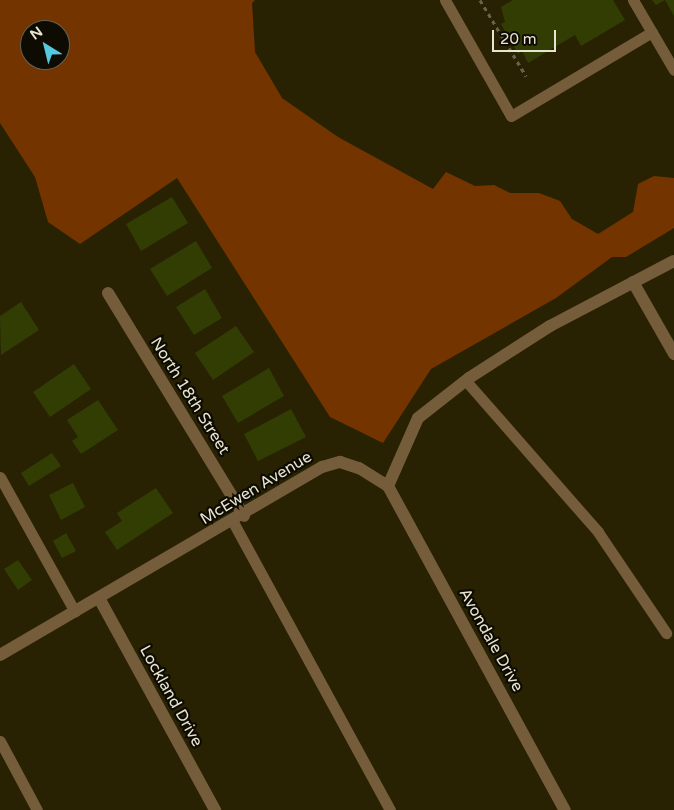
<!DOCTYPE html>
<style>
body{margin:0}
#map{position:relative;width:674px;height:810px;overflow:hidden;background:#282203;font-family:"Varela Round",sans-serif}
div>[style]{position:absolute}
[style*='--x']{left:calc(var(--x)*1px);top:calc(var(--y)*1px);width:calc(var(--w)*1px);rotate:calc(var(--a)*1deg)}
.green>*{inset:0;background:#743400}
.building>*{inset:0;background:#323d04}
.path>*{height:3px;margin-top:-1.5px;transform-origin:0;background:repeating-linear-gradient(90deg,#696449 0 4px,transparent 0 8px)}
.lane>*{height:11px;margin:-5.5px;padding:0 5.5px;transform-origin:5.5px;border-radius:5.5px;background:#755c3b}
.street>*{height:12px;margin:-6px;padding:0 6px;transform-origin:6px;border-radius:6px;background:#755c3b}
span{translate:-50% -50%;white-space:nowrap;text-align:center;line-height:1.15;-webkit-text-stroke:4.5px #0e0b02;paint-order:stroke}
.street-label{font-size:16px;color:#e7e4d2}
.north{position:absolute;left:20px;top:20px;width:50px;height:50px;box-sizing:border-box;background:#0e0b02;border:1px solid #656255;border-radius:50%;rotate:324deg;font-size:14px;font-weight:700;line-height:20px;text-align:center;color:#e7e4d2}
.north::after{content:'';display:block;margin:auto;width:18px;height:22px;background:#56c9e1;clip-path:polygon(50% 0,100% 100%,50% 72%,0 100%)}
.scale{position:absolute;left:492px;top:30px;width:64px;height:22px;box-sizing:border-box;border:2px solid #e7e4d2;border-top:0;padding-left:6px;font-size:15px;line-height:18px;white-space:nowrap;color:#e7e4d2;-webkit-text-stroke:4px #0e0b02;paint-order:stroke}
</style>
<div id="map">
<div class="green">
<i style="clip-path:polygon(evenodd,0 0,255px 0,252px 3px,255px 52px,282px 98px,338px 137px,433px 189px,446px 172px,475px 186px,494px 185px,510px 193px,539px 193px,560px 201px,572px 219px,598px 234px,633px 212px,638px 184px,654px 176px,674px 178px,674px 228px,626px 257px,612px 257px,556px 298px,431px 369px,383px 443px,330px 417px,177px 178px,80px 244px,48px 222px,35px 177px,0 123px,0 0,30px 30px,60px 30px,60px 60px,30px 60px,30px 30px)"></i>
</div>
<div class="building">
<i style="clip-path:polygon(513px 0,613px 0,625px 20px,581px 46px,575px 35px,528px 63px,522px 51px,518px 54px,501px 24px,505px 22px,501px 7px)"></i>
<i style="clip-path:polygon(652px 0,674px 0,674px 16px,665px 0,656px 5px)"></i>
<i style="clip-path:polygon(172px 197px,188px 223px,141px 251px,126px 224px)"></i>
<i style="clip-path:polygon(196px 241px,212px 268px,167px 296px,150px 269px)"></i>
<i style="clip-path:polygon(205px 289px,222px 318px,194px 335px,176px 307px)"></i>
<i style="clip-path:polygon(21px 302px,39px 330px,1px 355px,0 316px)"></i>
<i style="clip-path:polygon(236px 326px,254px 352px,213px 380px,195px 353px)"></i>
<i style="clip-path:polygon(74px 364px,91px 389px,50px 417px,33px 392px)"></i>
<i style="clip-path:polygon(269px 368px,284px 396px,238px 423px,222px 396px)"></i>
<i style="clip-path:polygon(98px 400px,118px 430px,81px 454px,72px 441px,78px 437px,67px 420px)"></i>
<i style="clip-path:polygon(291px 409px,306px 437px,258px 461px,244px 434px)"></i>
<i style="clip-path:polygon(52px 453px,61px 466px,29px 486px,21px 473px)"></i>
<i style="clip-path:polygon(73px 483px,85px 507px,61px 520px,49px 495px)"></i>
<i style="clip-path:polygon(156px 488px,173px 513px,117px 550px,105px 532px,122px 521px,117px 513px)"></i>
<i style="clip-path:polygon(66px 533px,76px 551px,62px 558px,53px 541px)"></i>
<i style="clip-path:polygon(18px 560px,32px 580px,18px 590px,4px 569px)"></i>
</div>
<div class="path">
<i style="--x:480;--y:0;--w:89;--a:58.8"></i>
</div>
<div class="lane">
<i style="--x:445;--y:0;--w:133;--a:60.4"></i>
<i style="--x:511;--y:116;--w:164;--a:-30.8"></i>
<i style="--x:633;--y:0;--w:81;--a:59.6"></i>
<i style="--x:466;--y:381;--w:201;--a:48.8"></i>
<i style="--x:598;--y:532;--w:122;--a:56"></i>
<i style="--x:0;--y:477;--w:154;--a:60.9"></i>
<i style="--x:233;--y:522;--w:328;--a:61.4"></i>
<i style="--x:0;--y:741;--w:78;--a:61.8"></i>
</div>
<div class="street">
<i style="--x:633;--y:282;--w:83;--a:60.3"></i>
<i style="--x:108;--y:293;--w:261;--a:58.6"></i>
<i style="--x:388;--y:486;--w:369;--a:61.4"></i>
<i style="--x:99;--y:598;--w:242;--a:61.3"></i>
<i style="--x:0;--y:655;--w:373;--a:-30.3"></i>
<i style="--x:322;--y:467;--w:19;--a:-16"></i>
<i style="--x:340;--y:462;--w:20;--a:18"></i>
<i style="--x:359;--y:468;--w:34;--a:32"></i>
<i style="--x:388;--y:486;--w:74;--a:-66.2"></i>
<i style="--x:418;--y:418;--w:65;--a:-38.1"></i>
<i style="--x:469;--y:378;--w:96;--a:-32.7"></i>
<i style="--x:550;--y:326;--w:140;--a:-27.7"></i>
</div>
<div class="street-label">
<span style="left:190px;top:396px;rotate:58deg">North 18th Street</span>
<span style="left:256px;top:488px;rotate:-31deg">McEwen Avenue</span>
<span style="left:491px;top:640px;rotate:61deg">Avondale Drive</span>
<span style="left:171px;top:696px;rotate:61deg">Lockland Drive</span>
</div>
<div class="north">N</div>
<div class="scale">20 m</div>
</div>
